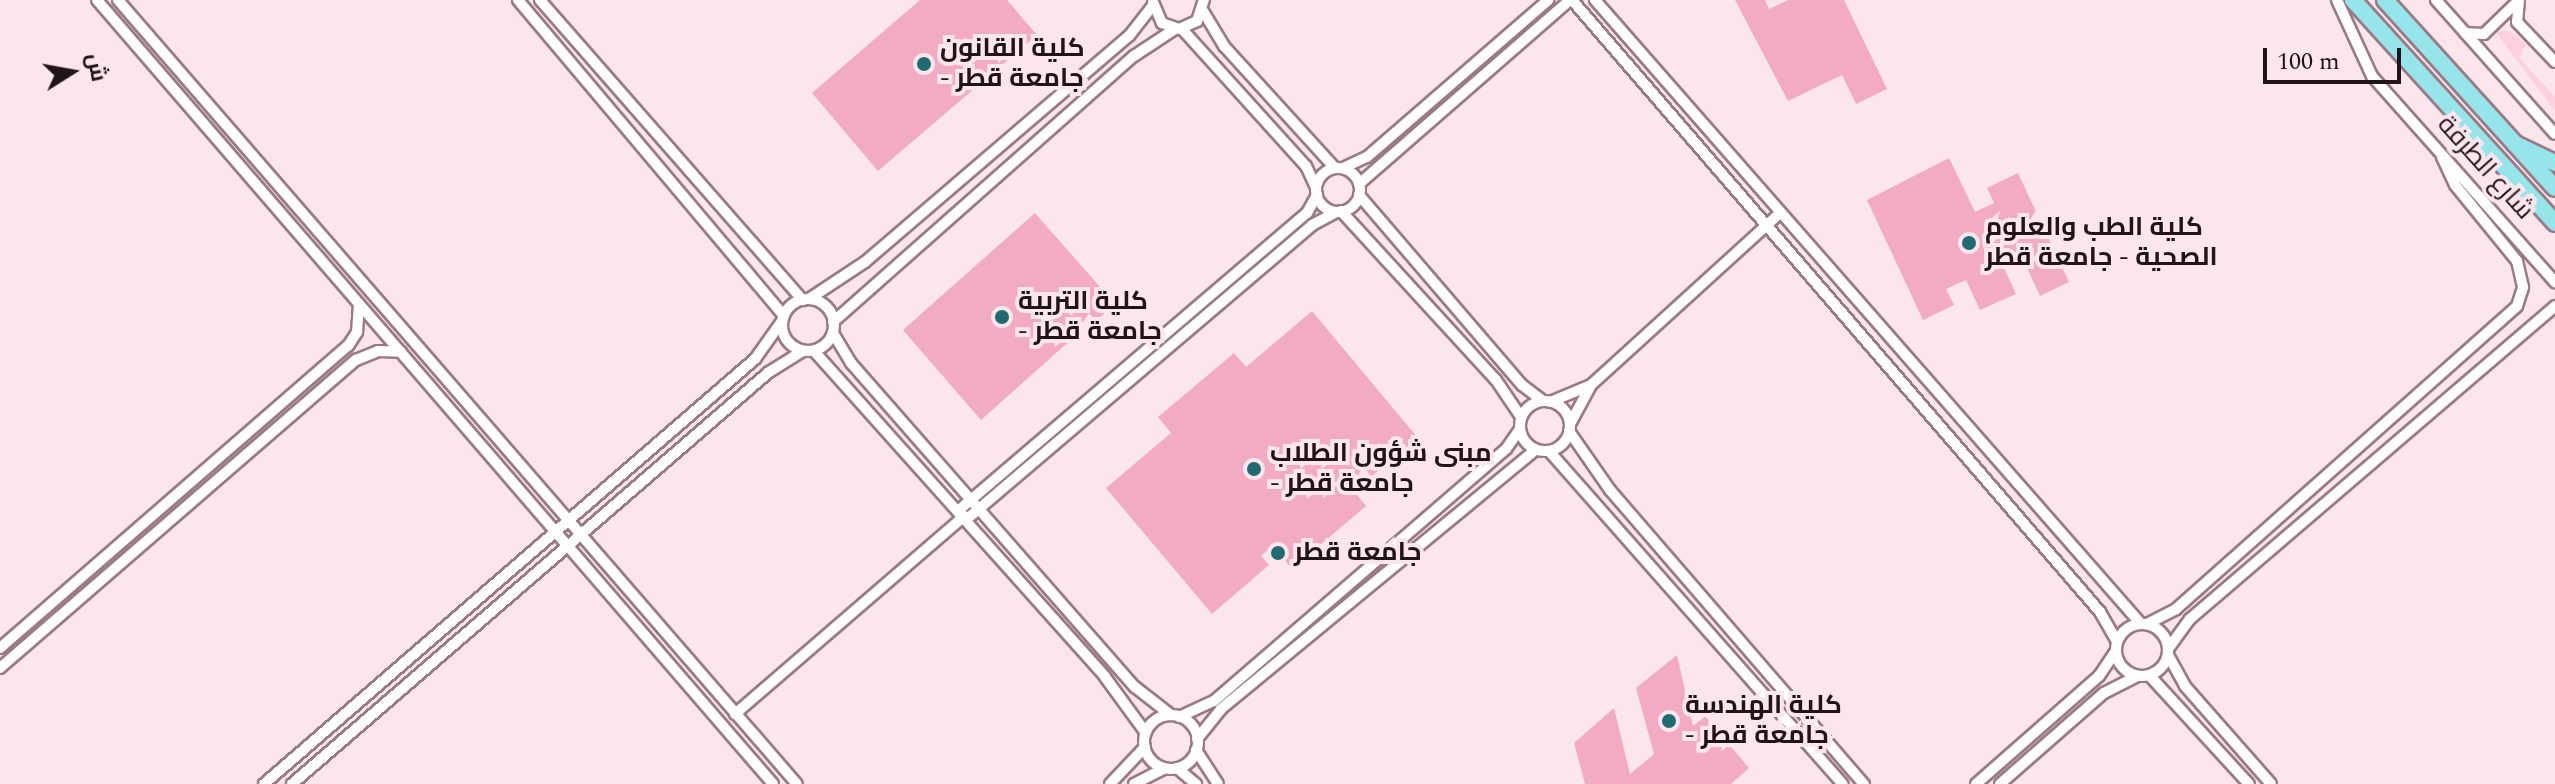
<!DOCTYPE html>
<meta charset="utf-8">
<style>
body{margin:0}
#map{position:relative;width:2555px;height:784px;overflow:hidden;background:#fbe6ec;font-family:Spectral,Cairo,serif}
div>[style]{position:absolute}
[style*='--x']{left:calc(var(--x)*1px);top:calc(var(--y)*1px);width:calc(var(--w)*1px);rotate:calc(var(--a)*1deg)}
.green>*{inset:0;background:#fcd0dd}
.building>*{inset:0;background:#f3abc3}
.roads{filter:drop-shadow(2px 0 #9a7a84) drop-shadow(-2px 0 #9a7a84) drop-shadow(0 2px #9a7a84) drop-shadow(0 -2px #9a7a84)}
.street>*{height:10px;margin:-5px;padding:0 5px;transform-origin:5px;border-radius:5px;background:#fff}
.street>.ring{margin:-5px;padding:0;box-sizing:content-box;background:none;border:10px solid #fff;border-radius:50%}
.primary>*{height:16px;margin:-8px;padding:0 8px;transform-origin:8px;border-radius:8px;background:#96e5eb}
.dots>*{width:22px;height:22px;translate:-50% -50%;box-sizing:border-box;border:4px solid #fbe6ec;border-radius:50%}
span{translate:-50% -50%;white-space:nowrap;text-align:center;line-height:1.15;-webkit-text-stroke:8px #fbe6ec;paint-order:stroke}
.poi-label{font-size:26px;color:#201418;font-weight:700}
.left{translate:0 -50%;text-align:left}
.street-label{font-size:26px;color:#201418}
.north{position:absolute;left:32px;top:32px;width:80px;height:80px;-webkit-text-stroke:6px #fbe6ec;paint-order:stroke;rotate:79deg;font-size:22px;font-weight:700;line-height:32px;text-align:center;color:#201418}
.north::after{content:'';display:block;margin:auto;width:28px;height:36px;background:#201418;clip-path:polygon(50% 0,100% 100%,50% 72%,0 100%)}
.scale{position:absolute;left:2263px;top:48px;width:138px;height:36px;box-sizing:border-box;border:4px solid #201418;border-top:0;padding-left:10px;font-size:24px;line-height:28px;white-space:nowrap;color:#201418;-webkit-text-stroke:6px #fbe6ec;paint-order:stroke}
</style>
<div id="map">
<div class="green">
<i style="clip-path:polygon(2495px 31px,2510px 31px,2526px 44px,2519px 58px,2555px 97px,2555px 111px)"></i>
</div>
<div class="building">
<i style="clip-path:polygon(920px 0,1007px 0,1037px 35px,878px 171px,812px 93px)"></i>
<i style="clip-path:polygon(1735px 0,1765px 0,1769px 9px,1788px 0,1844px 0,1887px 89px,1856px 104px,1842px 75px,1788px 101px)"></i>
<i style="clip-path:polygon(1949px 158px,1975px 212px,1994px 203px,1987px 188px,2018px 173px,2069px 282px,2040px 296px,2020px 252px,2001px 261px,2016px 294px,1980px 310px,1966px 280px,1946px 289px,1954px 305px,1923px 320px,1867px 200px)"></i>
<i style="clip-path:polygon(1035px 213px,1115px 304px,1096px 321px,1089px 313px,1073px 338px,981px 420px,903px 330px)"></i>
<i style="clip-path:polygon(1312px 311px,1418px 438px,1354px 491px,1366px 506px,1292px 569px,1272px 546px,1261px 556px,1269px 565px,1212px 614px,1106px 488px,1171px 433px,1158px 417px,1234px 353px,1246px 367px)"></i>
<i style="clip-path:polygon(1677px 655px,1693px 726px,1705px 716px,1749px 768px,1731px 784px,1585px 784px,1574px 743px,1614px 708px,1630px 774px,1654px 754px,1636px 688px)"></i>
</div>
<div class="roads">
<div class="street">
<i style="--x:97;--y:0;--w:1035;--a:49.23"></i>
<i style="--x:118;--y:0;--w:1037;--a:49.11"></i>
<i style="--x:518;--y:0;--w:413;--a:49.9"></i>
<i style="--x:540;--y:0;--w:399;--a:48.8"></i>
<i style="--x:1572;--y:0;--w:808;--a:49.21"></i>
<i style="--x:2100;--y:612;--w:34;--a:60"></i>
<i style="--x:1595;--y:0;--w:829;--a:48.81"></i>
<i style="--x:2337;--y:0;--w:84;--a:65.3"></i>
<i style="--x:2372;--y:76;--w:276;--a:48.4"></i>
<i style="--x:2436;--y:0;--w:179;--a:48.4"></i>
<i style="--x:2519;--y:0;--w:22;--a:95"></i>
<i style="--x:2517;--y:22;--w:55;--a:46.5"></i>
<i style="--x:1153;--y:2;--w:23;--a:67"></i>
<i style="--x:1162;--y:23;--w:18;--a:19"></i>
<i style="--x:1179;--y:29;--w:20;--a:-24"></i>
<i style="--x:1197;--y:21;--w:22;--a:-72"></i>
<i style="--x:1203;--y:11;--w:41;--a:59"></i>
<i style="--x:1224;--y:46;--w:165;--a:47.7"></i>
<i style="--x:1182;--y:29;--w:185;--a:47.9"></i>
<i style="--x:1306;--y:166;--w:23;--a:65"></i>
<i style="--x:2465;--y:33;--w:19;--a:3"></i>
<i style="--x:2484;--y:34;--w:46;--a:-44.1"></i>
<i style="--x:1343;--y:168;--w:26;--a:-25"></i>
<i style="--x:1367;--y:157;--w:240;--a:-40.9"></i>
<i class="ring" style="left:1316px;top:168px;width:34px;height:34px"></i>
<i style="--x:1359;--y:184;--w:280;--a:-41.1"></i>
<i style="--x:1359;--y:195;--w:250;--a:49.4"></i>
<i style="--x:1522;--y:385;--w:26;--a:37"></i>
<i style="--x:1341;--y:211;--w:229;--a:47.5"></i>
<i style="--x:1496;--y:380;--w:45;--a:56"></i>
<i style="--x:809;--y:299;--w:67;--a:-33.5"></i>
<i style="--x:865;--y:262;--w:348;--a:-40.6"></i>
<i style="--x:1129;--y:36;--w:39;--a:-52"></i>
<i class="ring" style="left:782px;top:299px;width:42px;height:42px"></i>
<i style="--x:833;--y:322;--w:402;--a:-41.5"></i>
<i style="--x:1134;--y:56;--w:49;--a:-33.4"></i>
<i style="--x:833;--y:333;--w:35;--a:59"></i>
<i style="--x:851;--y:363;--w:431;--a:48.8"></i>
<i style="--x:1135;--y:687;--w:46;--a:37.9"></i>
<i style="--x:814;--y:351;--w:437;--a:48.2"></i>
<i style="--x:1105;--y:677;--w:69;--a:53.8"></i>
<i class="ring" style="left:1520px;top:401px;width:40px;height:40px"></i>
<i style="--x:1550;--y:402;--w:44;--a:-22.5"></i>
<i style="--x:1591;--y:385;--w:256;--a:-42.3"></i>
<i style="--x:1570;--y:424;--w:42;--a:-61.6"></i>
<i style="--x:1569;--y:431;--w:72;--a:55.2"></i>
<i style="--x:1610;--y:490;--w:389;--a:49.2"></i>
<i style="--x:1549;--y:451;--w:444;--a:48.6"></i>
<i style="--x:959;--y:510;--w:458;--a:-40.5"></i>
<i style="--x:1307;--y:213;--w:21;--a:-61"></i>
<i style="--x:967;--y:519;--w:453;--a:-40.4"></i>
<i style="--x:1312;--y:225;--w:27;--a:-28"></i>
<i class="ring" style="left:2116px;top:624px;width:42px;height:42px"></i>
<i style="--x:2147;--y:624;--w:33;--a:-27"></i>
<i style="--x:2176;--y:609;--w:456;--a:-41.6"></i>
<i style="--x:2517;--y:306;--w:20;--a:-72"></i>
<i style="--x:2523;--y:287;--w:27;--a:-103"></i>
<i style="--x:2517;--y:261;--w:98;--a:-129.2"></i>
<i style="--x:2455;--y:185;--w:31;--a:-115"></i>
<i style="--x:0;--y:648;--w:461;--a:-41"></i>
<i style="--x:348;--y:346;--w:17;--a:-57"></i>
<i style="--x:357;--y:332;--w:28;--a:-86"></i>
<i style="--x:2168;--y:649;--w:37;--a:-54"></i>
<i style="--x:2190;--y:619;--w:481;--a:-40.6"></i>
<i style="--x:2168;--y:655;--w:35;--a:61"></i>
<i style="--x:2185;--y:686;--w:130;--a:48.7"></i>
<i style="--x:0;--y:668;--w:471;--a:-40.9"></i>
<i style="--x:356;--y:360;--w:24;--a:-22"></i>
<i style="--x:378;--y:351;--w:23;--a:2"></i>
<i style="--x:2149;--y:675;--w:148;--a:47.5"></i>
<i style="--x:735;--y:714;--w:303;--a:-40.8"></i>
<i class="ring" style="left:1144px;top:715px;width:44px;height:44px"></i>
<i style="--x:1179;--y:717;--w:38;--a:-25"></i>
<i style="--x:1214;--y:701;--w:386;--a:-40.8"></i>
<i style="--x:1506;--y:449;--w:24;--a:-55"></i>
<i style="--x:1197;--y:739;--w:38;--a:-51"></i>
<i style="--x:1221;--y:709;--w:408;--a:-39.5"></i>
<i style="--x:1196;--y:750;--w:40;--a:57.1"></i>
<i style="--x:1177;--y:768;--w:25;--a:40"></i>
<i style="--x:264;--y:784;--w:649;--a:-40.88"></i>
<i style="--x:755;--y:359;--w:47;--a:-54.6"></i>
<i style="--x:292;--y:784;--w:630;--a:-40.82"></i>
<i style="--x:769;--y:372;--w:40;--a:-32"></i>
<i style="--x:1110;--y:784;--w:51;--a:-46.6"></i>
<i style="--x:1134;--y:784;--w:34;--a:-27"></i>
<i style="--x:1976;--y:784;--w:164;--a:-41.3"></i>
<i style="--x:2099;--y:676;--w:30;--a:-56"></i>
<i style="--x:2000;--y:784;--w:138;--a:-41.2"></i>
<i style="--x:2104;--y:693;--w:38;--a:-27"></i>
</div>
<div class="primary">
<i style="--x:2353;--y:0;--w:301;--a:47.8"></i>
<i style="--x:2385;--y:0;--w:253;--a:47.9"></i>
<i style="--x:2515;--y:144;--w:44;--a:25.4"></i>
</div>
</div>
<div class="dots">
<i style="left:924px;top:64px;background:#206b71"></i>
<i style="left:1969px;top:243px;background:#206b71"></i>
<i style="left:1002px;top:317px;background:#206b71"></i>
<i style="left:1254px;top:469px;background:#206b71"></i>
<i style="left:1278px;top:553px;background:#206b71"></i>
<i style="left:1669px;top:721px;background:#206b71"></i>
</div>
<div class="poi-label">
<span class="left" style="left:940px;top:64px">كلية القانون<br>- جامعة قطر</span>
<span class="left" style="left:1985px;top:243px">كلية الطب والعلوم<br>الصحية - جامعة قطر</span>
<span class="left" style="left:1018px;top:317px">كلية التربية<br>- جامعة قطر</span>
<span class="left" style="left:1270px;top:469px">مبنى شؤون الطلاب<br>- جامعة قطر</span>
<span class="left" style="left:1294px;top:553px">جامعة قطر</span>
<span class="left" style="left:1685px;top:721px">كلية الهندسة<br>- جامعة قطر</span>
</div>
<div class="street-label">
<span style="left:2485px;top:168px;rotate:48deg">شارع الطرفة</span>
</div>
<div class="north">ش</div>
<div class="scale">100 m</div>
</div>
